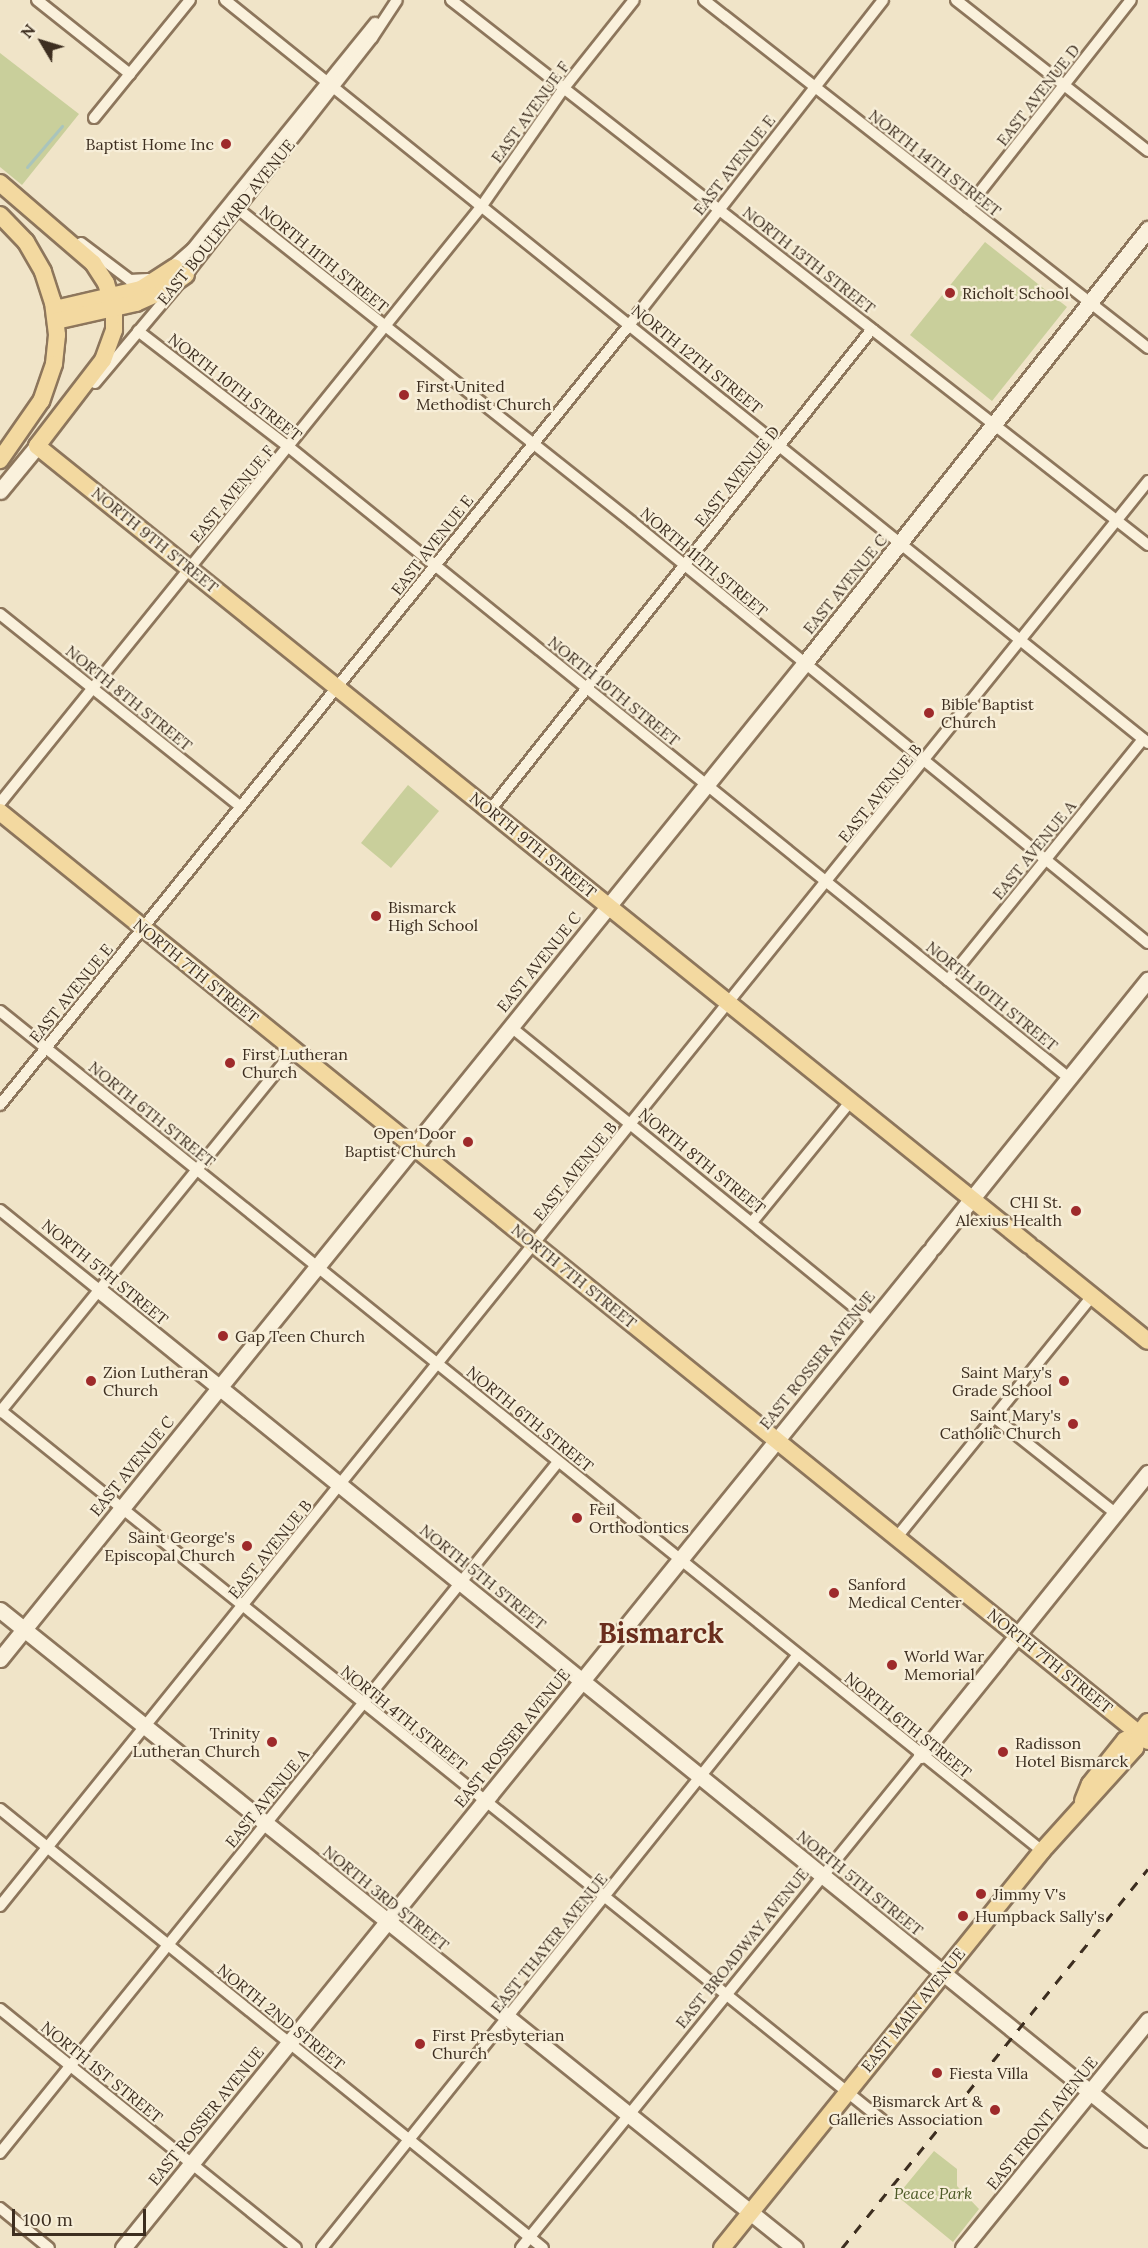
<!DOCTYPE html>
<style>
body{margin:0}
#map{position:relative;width:1148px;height:2248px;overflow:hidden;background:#f0e4c8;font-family:Lora,serif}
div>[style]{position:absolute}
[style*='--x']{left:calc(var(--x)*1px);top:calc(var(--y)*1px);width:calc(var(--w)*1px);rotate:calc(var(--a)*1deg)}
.green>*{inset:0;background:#c9cf9b}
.stream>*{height:3px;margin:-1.5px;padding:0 1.5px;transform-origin:1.5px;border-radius:1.5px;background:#a9c4bc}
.roads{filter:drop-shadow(2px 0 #8d765c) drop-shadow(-2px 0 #8d765c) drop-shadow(0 2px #8d765c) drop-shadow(0 -2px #8d765c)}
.street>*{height:10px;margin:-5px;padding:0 5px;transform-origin:5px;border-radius:5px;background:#faf1dc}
.secondary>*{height:15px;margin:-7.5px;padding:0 7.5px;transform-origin:7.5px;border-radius:7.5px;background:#faf1dc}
.primary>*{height:16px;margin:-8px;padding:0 8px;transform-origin:8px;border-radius:8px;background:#f3d9a0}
.rail>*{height:3px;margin-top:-1.5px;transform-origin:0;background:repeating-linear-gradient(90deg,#3d2e20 0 10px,transparent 0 20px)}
.dots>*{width:16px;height:16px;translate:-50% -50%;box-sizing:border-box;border:3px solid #f7eed8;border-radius:50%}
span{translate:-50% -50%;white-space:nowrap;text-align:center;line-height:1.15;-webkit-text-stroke:4.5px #f7eed8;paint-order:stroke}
.street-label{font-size:16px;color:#3d2e20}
.poi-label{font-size:16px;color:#3d2e20}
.right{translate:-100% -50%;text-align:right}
.left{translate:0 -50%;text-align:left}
.park-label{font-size:16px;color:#4d5a26;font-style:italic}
.town-label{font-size:28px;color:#6b2e1e;font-weight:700}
.north{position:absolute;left:12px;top:12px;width:60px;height:60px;-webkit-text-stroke:4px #f7eed8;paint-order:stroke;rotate:308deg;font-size:16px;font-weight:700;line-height:24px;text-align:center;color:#3d2e20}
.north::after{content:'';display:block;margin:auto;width:21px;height:27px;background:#3d2e20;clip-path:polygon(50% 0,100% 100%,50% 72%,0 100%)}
.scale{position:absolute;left:12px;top:2209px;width:134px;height:27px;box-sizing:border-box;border:3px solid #3d2e20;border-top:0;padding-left:8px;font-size:18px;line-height:21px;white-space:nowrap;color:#3d2e20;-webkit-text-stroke:4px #f7eed8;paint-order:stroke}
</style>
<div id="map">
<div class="green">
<i style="clip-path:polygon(0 53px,79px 114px,22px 185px,0 167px)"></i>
<i style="clip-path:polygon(985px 242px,1067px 307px,992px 401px,910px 335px)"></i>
<i style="clip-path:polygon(408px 785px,439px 811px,391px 868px,361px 843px)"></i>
<i style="clip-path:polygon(934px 2151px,957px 2169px,957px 2186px,979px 2209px,953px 2242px,897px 2196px)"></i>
</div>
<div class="stream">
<i style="--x:27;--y:167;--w:54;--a:-49.5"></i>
</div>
<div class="roads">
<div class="street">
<i style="--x:37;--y:0;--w:119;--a:38.5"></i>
<i style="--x:225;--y:0;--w:1185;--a:38.83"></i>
<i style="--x:451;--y:0;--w:885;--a:38.02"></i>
<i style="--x:704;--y:0;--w:564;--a:38.09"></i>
<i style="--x:956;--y:0;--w:244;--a:38.2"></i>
<i style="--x:94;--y:118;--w:152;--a:-50.9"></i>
<i style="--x:968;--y:207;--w:263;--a:-51.8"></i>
<i style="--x:238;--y:209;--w:503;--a:38.46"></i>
<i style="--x:632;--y:522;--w:666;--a:39.21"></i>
<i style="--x:81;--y:243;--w:61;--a:37.1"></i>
<i style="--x:130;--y:280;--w:18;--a:-3"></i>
<i style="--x:170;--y:268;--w:29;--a:-41"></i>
<i style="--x:192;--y:249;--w:291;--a:-51"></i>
<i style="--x:138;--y:331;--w:192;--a:37.6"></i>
<i style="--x:290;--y:448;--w:1002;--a:38.96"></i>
<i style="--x:95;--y:383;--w:148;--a:-49.9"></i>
<i style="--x:190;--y:270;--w:295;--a:-51.9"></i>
<i style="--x:372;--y:38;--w:45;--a:-56.7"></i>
<i style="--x:0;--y:614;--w:307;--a:38.7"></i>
<i style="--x:0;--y:803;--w:766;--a:-51.09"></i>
<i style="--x:481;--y:207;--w:145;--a:-55.1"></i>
<i style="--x:564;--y:88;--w:112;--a:-51.5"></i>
<i style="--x:490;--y:810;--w:614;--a:-51.54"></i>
<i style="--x:948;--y:980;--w:310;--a:-51"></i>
<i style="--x:0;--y:1011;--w:1338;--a:38.87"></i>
<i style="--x:511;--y:1027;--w:466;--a:39.2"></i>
<i style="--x:0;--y:1105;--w:1003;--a:-51.11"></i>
<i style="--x:630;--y:324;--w:411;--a:-52"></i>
<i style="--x:0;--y:1210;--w:127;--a:38.9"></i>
<i style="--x:753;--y:1221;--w:155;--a:-50.8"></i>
<i style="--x:0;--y:1410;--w:1132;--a:38.83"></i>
<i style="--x:0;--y:1412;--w:468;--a:-50.9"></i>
<i style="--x:994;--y:1417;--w:154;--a:38.4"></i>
<i style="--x:897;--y:1537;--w:310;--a:-51"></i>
<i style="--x:0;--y:1809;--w:698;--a:38.95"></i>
<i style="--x:0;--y:1906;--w:1830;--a:-51.14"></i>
<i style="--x:0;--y:2009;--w:380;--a:38.9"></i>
<i style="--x:0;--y:2153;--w:888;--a:-51.08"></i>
<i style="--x:0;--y:2208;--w:63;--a:39.2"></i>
<i style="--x:322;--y:2248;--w:759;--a:-51.26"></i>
<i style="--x:521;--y:2248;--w:635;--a:-50.95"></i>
</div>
<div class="secondary">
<i style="--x:0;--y:491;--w:58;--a:-50.6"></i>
<i style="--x:933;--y:1247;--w:343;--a:-51.2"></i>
<i style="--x:99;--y:1290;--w:1350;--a:38.98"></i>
<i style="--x:0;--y:1610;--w:1019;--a:38.75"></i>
<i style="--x:0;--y:1659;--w:1279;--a:-51.06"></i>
<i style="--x:804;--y:664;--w:555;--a:-51.66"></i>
<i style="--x:921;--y:1755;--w:362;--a:-51.2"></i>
<i style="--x:123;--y:2248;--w:1281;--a:-51.02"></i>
<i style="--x:963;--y:2248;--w:294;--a:-50.9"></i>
</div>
<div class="primary">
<i style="--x:0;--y:183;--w:123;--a:40.7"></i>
<i style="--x:93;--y:263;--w:24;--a:57"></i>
<i style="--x:106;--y:283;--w:27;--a:73"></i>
<i style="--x:114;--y:309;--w:21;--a:90"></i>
<i style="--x:114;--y:330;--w:32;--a:110"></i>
<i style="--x:103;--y:360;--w:108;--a:127.5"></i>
<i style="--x:0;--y:215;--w:37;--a:46"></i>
<i style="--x:26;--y:242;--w:34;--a:60"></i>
<i style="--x:43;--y:272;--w:32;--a:72"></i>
<i style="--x:53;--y:302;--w:33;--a:83"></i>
<i style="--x:57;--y:335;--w:29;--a:96"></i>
<i style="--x:54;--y:364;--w:39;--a:109"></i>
<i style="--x:41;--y:401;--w:72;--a:124.8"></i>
<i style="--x:55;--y:309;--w:88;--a:-13.1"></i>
<i style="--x:141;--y:289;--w:40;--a:-32.9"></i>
<i style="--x:56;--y:321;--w:82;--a:-12.7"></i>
<i style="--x:136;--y:303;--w:30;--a:-24"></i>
<i style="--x:163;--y:291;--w:28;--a:-35"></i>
<i style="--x:37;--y:446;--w:1274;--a:38.85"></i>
<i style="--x:0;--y:812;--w:1477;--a:38.98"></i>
<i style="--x:1034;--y:1249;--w:146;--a:38.9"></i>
<i style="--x:1083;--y:1801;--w:18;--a:-68"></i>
<i style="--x:1090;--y:1784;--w:56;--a:-51.5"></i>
<i style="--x:1125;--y:1740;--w:15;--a:-23"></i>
<i style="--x:722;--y:2248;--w:510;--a:-51.13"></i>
<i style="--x:1042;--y:1851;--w:139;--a:-47.9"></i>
<i style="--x:1135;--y:1748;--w:15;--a:-74"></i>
<i style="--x:1139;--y:1734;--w:15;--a:-53"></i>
</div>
</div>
<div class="rail">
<i style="--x:842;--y:2248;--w:487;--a:-51.1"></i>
</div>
<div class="dots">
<i style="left:226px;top:144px;background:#9e2a2b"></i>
<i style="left:950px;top:293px;background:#9e2a2b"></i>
<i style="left:404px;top:395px;background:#9e2a2b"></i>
<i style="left:929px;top:713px;background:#9e2a2b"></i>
<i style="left:376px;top:916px;background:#9e2a2b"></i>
<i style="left:230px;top:1063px;background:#9e2a2b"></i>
<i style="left:468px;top:1142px;background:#9e2a2b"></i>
<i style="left:1076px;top:1211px;background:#9e2a2b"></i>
<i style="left:223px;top:1336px;background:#9e2a2b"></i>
<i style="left:91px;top:1381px;background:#9e2a2b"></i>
<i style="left:1064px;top:1381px;background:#9e2a2b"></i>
<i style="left:1073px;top:1424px;background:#9e2a2b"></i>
<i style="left:577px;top:1518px;background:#9e2a2b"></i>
<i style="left:247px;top:1546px;background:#9e2a2b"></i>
<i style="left:834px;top:1593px;background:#9e2a2b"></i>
<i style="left:892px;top:1665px;background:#9e2a2b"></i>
<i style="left:272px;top:1742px;background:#9e2a2b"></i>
<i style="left:1003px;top:1752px;background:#9e2a2b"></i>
<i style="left:981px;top:1894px;background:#9e2a2b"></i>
<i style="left:963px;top:1916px;background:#9e2a2b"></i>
<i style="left:420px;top:2044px;background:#9e2a2b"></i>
<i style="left:937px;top:2073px;background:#9e2a2b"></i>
<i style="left:995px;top:2110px;background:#9e2a2b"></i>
</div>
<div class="street-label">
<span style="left:1038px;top:95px;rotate:-52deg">EAST AVENUE D</span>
<span style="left:530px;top:112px;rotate:-54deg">EAST AVENUE F</span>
<span style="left:935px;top:163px;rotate:38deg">NORTH 14TH STREET</span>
<span style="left:734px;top:165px;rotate:-52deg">EAST AVENUE E</span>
<span style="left:226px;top:222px;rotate:-51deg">EAST BOULEVARD AVENUE</span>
<span style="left:324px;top:259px;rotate:39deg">NORTH 11TH STREET</span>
<span style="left:809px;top:260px;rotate:38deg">NORTH 13TH STREET</span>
<span style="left:697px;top:359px;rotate:39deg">NORTH 12TH STREET</span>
<span style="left:235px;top:387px;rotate:38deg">NORTH 10TH STREET</span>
<span style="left:737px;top:476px;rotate:-51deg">EAST AVENUE D</span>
<span style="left:232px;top:494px;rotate:-50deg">EAST AVENUE F</span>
<span style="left:155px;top:540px;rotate:39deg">NORTH 9TH STREET</span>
<span style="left:432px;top:545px;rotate:-52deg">EAST AVENUE E</span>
<span style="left:704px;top:562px;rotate:40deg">NORTH 11TH STREET</span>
<span style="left:845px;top:584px;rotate:-51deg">EAST AVENUE C</span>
<span style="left:614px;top:691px;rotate:39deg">NORTH 10TH STREET</span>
<span style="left:129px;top:698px;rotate:39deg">NORTH 8TH STREET</span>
<span style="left:880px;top:793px;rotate:-51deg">EAST AVENUE B</span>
<span style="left:533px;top:845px;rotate:39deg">NORTH 9TH STREET</span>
<span style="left:1034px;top:850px;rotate:-51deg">EAST AVENUE A</span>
<span style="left:539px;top:962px;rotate:-51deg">EAST AVENUE C</span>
<span style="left:196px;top:971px;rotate:39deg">NORTH 7TH STREET</span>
<span style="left:71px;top:993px;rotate:-51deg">EAST AVENUE E</span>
<span style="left:992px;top:996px;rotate:39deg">NORTH 10TH STREET</span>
<span style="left:152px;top:1114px;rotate:39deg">NORTH 6TH STREET</span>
<span style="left:702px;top:1161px;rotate:39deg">NORTH 8TH STREET</span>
<span style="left:575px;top:1171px;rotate:-51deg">EAST AVENUE B</span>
<span style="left:105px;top:1272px;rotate:39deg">NORTH 5TH STREET</span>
<span style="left:574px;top:1276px;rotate:39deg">NORTH 7TH STREET</span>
<span style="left:817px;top:1360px;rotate:-51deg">EAST ROSSER AVENUE</span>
<span style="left:530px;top:1419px;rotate:39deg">NORTH 6TH STREET</span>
<span style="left:132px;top:1466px;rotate:-51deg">EAST AVENUE C</span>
<span style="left:270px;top:1549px;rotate:-51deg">EAST AVENUE B</span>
<span style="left:483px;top:1577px;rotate:39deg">NORTH 5TH STREET</span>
<span style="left:1050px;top:1661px;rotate:39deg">NORTH 7TH STREET</span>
<span style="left:404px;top:1718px;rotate:39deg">NORTH 4TH STREET</span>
<span style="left:908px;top:1725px;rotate:39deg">NORTH 6TH STREET</span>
<span style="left:512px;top:1738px;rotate:-51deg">EAST ROSSER AVENUE</span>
<span style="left:267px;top:1798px;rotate:-51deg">EAST AVENUE A</span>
<span style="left:860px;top:1883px;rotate:39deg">NORTH 5TH STREET</span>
<span style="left:386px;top:1898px;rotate:39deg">NORTH 3RD STREET</span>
<span style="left:549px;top:1943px;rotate:-51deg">EAST THAYER AVENUE</span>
<span style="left:742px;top:1948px;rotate:-51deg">EAST BROADWAY AVENUE</span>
<span style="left:913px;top:2010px;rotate:-51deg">EAST MAIN AVENUE</span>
<span style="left:281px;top:2017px;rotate:39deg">NORTH 2ND STREET</span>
<span style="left:102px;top:2072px;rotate:39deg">NORTH 1ST STREET</span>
<span style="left:206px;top:2116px;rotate:-51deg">EAST ROSSER AVENUE</span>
<span style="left:1042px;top:2123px;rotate:-51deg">EAST FRONT AVENUE</span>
</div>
<div class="poi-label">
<span class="right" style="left:214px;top:144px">Baptist Home Inc</span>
<span class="left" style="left:962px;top:293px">Richolt School</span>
<span class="left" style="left:416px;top:395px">First United<br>Methodist Church</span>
<span class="left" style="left:941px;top:713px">Bible Baptist<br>Church</span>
<span class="left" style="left:388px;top:916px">Bismarck<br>High School</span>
<span class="left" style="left:242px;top:1063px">First Lutheran<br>Church</span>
<span class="right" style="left:456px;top:1142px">Open Door<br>Baptist Church</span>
<span class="right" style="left:1062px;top:1211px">CHI St.<br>Alexius Health</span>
<span class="left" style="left:235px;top:1336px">Gap Teen Church</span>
<span class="left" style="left:103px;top:1381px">Zion Lutheran<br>Church</span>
<span class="right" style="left:1052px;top:1381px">Saint Mary's<br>Grade School</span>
<span class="right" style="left:1061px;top:1424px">Saint Mary's<br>Catholic Church</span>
<span class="left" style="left:589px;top:1518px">Feil<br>Orthodontics</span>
<span class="right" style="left:235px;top:1546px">Saint George's<br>Episcopal Church</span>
<span class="left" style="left:848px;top:1593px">Sanford<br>Medical Center</span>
<span class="left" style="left:904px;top:1665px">World War<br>Memorial</span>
<span class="right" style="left:260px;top:1742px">Trinity<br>Lutheran Church</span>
<span class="left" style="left:1015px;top:1752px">Radisson<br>Hotel Bismarck</span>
<span class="left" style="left:993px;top:1894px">Jimmy V's</span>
<span class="left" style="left:975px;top:1916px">Humpback Sally's</span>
<span class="left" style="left:432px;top:2044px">First Presbyterian<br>Church</span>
<span class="left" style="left:949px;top:2073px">Fiesta Villa</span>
<span class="right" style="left:983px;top:2110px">Bismarck Art &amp;<br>Galleries Association</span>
</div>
<div class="park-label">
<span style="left:933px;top:2193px">Peace Park</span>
</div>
<div class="town-label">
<span style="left:661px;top:1633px">Bismarck</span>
</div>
<div class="north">N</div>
<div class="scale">100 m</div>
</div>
